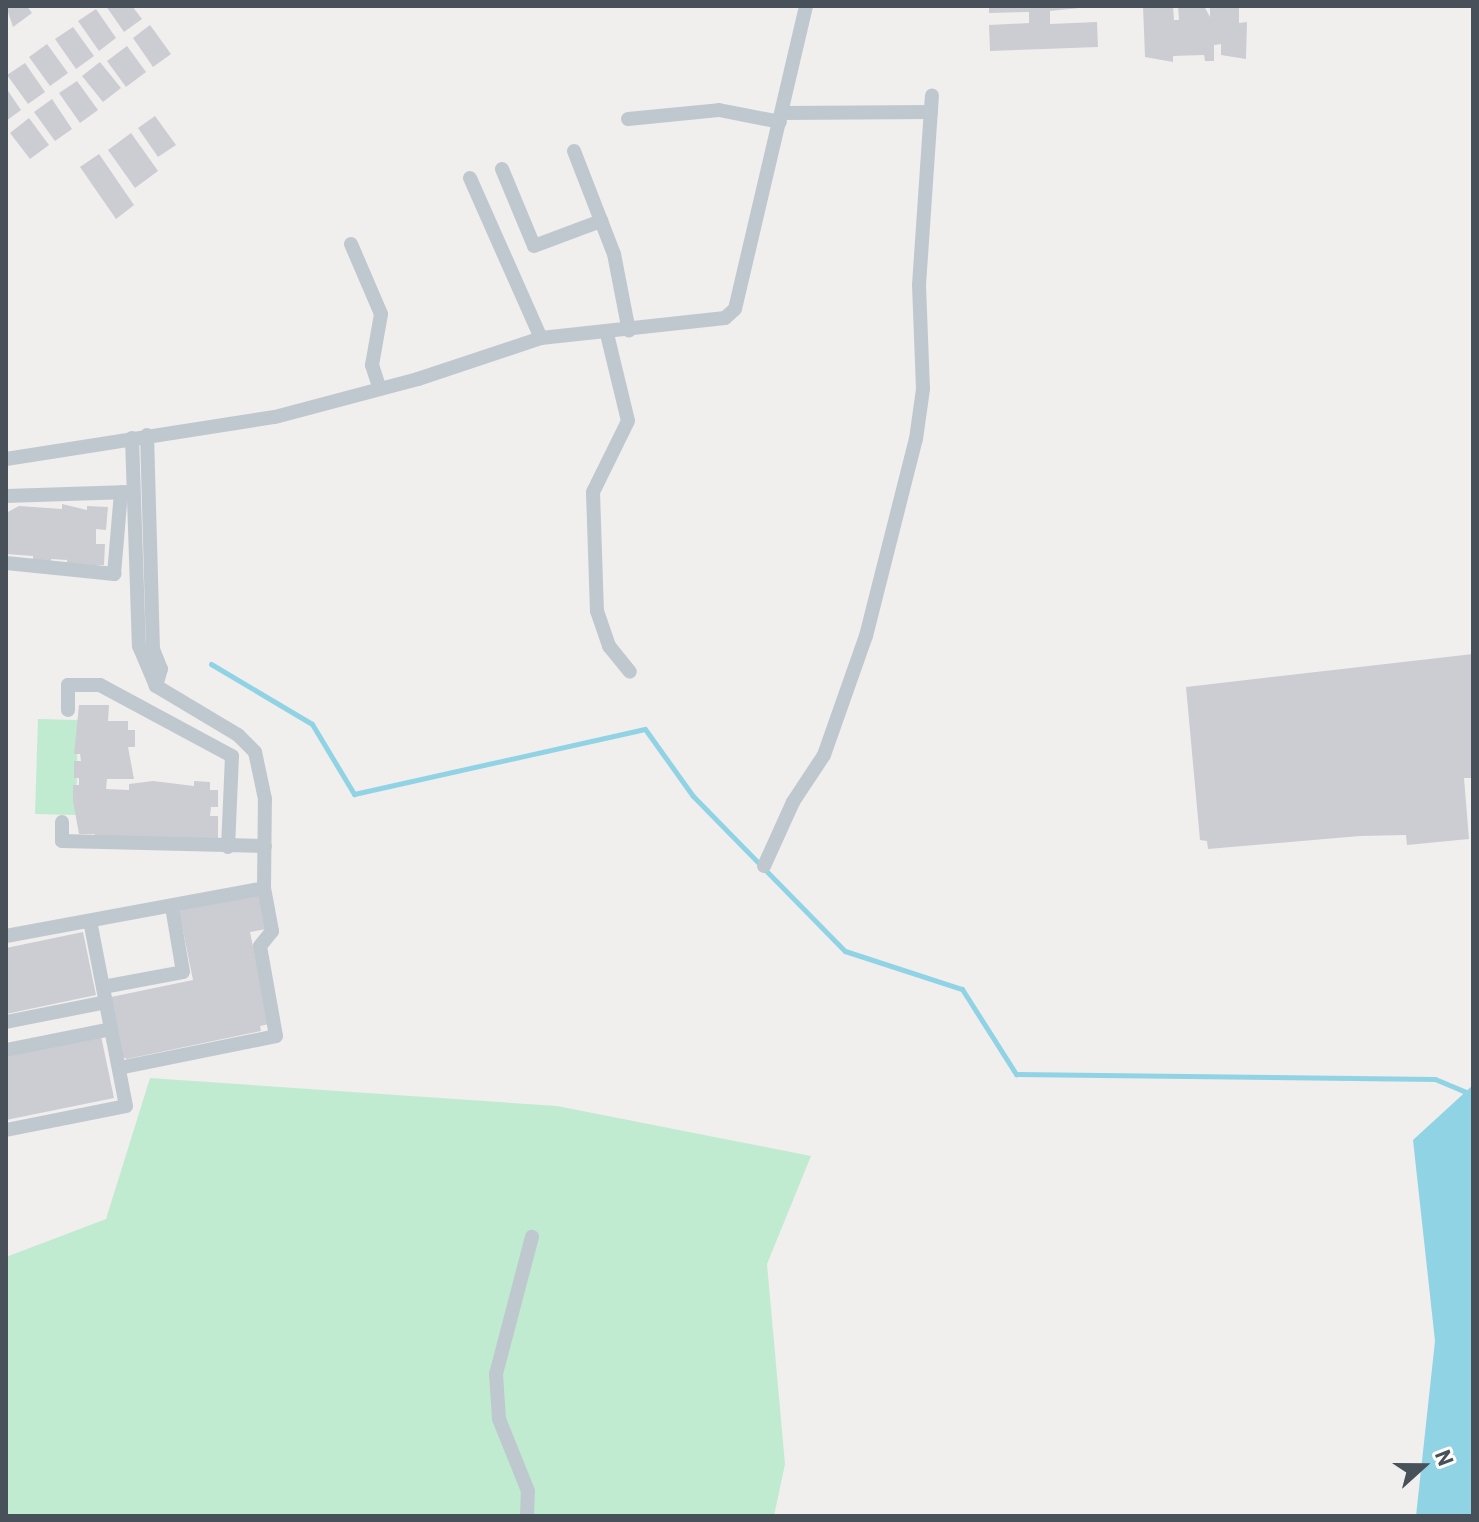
<!DOCTYPE html>
<style>
body{margin:0}
#map{position:relative;width:1479px;height:1522px;overflow:hidden;background:#f1eeee;font-family:Barlow,sans-serif}
div>[style]{position:absolute}
[style*='--x']{left:calc(var(--x)*1px);top:calc(var(--y)*1px);width:calc(var(--w)*1px);rotate:calc(var(--a)*1deg)}
.green>*{inset:0;background:#c0ebd0}
.water>*{inset:0;background:#90d3e5}
.stream>*{height:5px;margin:-2.5px;padding:0 2.5px;transform-origin:2.5px;border-radius:2.5px;background:#90d3e5}
.building>*{inset:0;background:#cccdd2}
.street>*{height:14px;margin:-7px;padding:0 7px;transform-origin:7px;border-radius:7px;background:#c0c8cf}
span{translate:-50% -50%;white-space:nowrap;text-align:center;line-height:1.15;-webkit-text-stroke:7px #fff;paint-order:stroke}
.frame{position:absolute;inset:0;border:8px solid #48515a;pointer-events:none}
.north{position:absolute;left:1383px;top:1426px;width:80px;height:80px;-webkit-text-stroke:6px #fff;paint-order:stroke;rotate:69deg;font-size:22px;font-weight:700;line-height:32px;text-align:center;color:#48515a}
.north::after{content:'';display:block;margin:auto;width:28px;height:36px;background:#48515a;clip-path:polygon(50% 0,100% 100%,50% 72%,0 100%)}
</style>
<div id="map">
<div class="green">
<i style="clip-path:polygon(38px 719px,78px 720px,76px 815px,35px 814px)"></i>
<i style="clip-path:polygon(150px 1078px,557px 1106px,811px 1156px,767px 1264px,785px 1464px,774px 1516px,6px 1516px,6px 1257px,106px 1219px)"></i>
</div>
<div class="water">
<i style="clip-path:polygon(1473px 1085px,1473px 1516px,1416px 1516px,1435px 1341px,1413px 1140px)"></i>
</div>
<div class="stream">
<i style="--x:211;--y:664;--w:117;--a:30.7"></i>
<i style="--x:312;--y:724;--w:82;--a:59"></i>
<i style="--x:354;--y:794;--w:298;--a:-12.6"></i>
<i style="--x:645;--y:729;--w:82;--a:54.4"></i>
<i style="--x:693;--y:796;--w:217;--a:45.6"></i>
<i style="--x:845;--y:951;--w:123;--a:18"></i>
<i style="--x:962;--y:989;--w:101;--a:57.6"></i>
<i style="--x:1016;--y:1074;--w:419;--a:0.7"></i>
<i style="--x:1435;--y:1079;--w:41;--a:22.8"></i>
</div>
<div class="building">
<i style="clip-path:polygon(6px 6px,27px 6px,32px 13px,13px 27px)"></i>
<i style="clip-path:polygon(106px 6px,132px 6px,142px 19px,124px 32px)"></i>
<i style="clip-path:polygon(989px 6px,1099px 6px,1050px 11px,1050px 24px,1097px 22px,1098px 47px,990px 51px,989px 25px,1029px 23px,1029px 12px,989px 13px)"></i>
<i style="clip-path:polygon(1143px 6px,1173px 6px,1174px 20px,1179px 20px,1178px 6px,1204px 6px,1210px 17px,1210px 6px,1239px 8px,1239px 23px,1247px 22px,1246px 59px,1221px 55px,1221px 44px,1214px 45px,1214px 61px,1205px 61px,1204px 55px,1173px 56px,1173px 62px,1145px 57px)"></i>
<i style="clip-path:polygon(96px 9px,116px 38px,99px 51px,78px 21px)"></i>
<i style="clip-path:polygon(150px 25px,171px 54px,153px 67px,133px 38px)"></i>
<i style="clip-path:polygon(73px 27px,94px 56px,76px 69px,55px 39px)"></i>
<i style="clip-path:polygon(47px 44px,68px 73px,50px 86px,29px 57px)"></i>
<i style="clip-path:polygon(127px 46px,146px 72px,126px 87px,107px 61px)"></i>
<i style="clip-path:polygon(100px 62px,121px 88px,103px 102px,82px 76px)"></i>
<i style="clip-path:polygon(25px 63px,45px 92px,28px 104px,7px 75px)"></i>
<i style="clip-path:polygon(77px 81px,98px 110px,80px 123px,59px 93px)"></i>
<i style="clip-path:polygon(6px 88px,21px 110px,6px 121px)"></i>
<i style="clip-path:polygon(52px 99px,72px 129px,55px 141px,34px 112px)"></i>
<i style="clip-path:polygon(155px 116px,176px 145px,158px 157px,138px 128px)"></i>
<i style="clip-path:polygon(29px 118px,49px 145px,30px 159px,10px 133px)"></i>
<i style="clip-path:polygon(131px 133px,158px 171px,135px 188px,108px 150px)"></i>
<i style="clip-path:polygon(99px 154px,134px 205px,116px 219px,80px 167px)"></i>
<i style="clip-path:polygon(62px 504px,87px 510px,87px 506px,108px 507px,106px 530px,96px 529px,96px 544px,105px 544px,104px 565px,67px 566px,67px 560px,51px 559px,51px 564px,33px 563px,33px 556px,6px 554px,6px 513px,19px 506px,62px 509px)"></i>
<i style="clip-path:polygon(1473px 654px,1473px 778px,1464px 778px,1469px 839px,1407px 845px,1406px 835px,1360px 836px,1208px 849px,1207px 841px,1200px 840px,1186px 687px)"></i>
<i style="clip-path:polygon(79px 705px,109px 705px,108px 721px,128px 721px,128px 730px,135px 730px,135px 747px,128px 747px,134px 779px,107px 779px,106px 789px,129px 790px,129px 784px,153px 781px,194px 786px,194px 781px,210px 782px,210px 790px,218px 790px,218px 807px,211px 807px,210px 816px,218px 816px,218px 839px,95px 839px,95px 834px,79px 834px,73px 801px,73px 785px,79px 785px,79px 778px,74px 778px,74px 761px,81px 761px,80px 754px,74px 754px)"></i>
<i style="clip-path:polygon(259px 895px,266px 929px,250px 932px,269px 1024px,260px 1026px,261px 1031px,127px 1059px,120px 1056px,111px 997px,193px 980px,179px 911px)"></i>
<i style="clip-path:polygon(83px 932px,96px 995px,6px 1014px,6px 948px)"></i>
<i style="clip-path:polygon(101px 1036px,114px 1098px,6px 1120px,6px 1056px)"></i>
</div>
<div class="street">
<i style="--x:782;--y:113;--w:149;--a:-0.4"></i>
<i style="--x:628;--y:119;--w:91;--a:-5.6"></i>
<i style="--x:719;--y:110;--w:62;--a:11.1"></i>
<i style="--x:574;--y:151;--w:110;--a:68.8"></i>
<i style="--x:614;--y:254;--w:78;--a:79"></i>
<i style="--x:502;--y:169;--w:83;--a:67.4"></i>
<i style="--x:534;--y:246;--w:72;--a:-20.5"></i>
<i style="--x:470;--y:178;--w:175;--a:66.1"></i>
<i style="--x:351;--y:244;--w:76;--a:66.8"></i>
<i style="--x:381;--y:314;--w:52;--a:100"></i>
<i style="--x:372;--y:365;--w:25;--a:72"></i>
<i style="--x:607;--y:334;--w:89;--a:76.4"></i>
<i style="--x:628;--y:421;--w:79;--a:116.2"></i>
<i style="--x:593;--y:492;--w:119;--a:88.1"></i>
<i style="--x:597;--y:611;--w:37;--a:71"></i>
<i style="--x:609;--y:646;--w:33;--a:51"></i>
<i style="--x:132;--y:438;--w:208;--a:88.1"></i>
<i style="--x:139;--y:646;--w:43;--a:67"></i>
<i style="--x:156;--y:686;--w:18;--a:-74"></i>
<i style="--x:161;--y:669;--w:22;--a:-112"></i>
<i style="--x:153;--y:649;--w:214;--a:-91.6"></i>
<i style="--x:6;--y:459;--w:272;--a:-8.9"></i>
<i style="--x:275;--y:417;--w:148;--a:-14.9"></i>
<i style="--x:418;--y:379;--w:130;--a:-18.4"></i>
<i style="--x:541;--y:338;--w:185;--a:-6.2"></i>
<i style="--x:725;--y:318;--w:13;--a:-42"></i>
<i style="--x:735;--y:309;--w:311;--a:-76.8"></i>
<i style="--x:6;--y:496;--w:123;--a:-1.9"></i>
<i style="--x:6;--y:563;--w:109;--a:5.8"></i>
<i style="--x:114;--y:574;--w:82;--a:-85.1"></i>
<i style="--x:68;--y:710;--w:25;--a:-90"></i>
<i style="--x:68;--y:685;--w:32;--a:0"></i>
<i style="--x:100;--y:685;--w:150;--a:28.3"></i>
<i style="--x:232;--y:756;--w:91;--a:92.5"></i>
<i style="--x:62;--y:822;--w:19;--a:90"></i>
<i style="--x:62;--y:841;--w:203;--a:1.4"></i>
<i style="--x:764;--y:866;--w:70;--a:-65.6"></i>
<i style="--x:793;--y:802;--w:56;--a:-56.6"></i>
<i style="--x:824;--y:755;--w:126;--a:-70.6"></i>
<i style="--x:866;--y:636;--w:203;--a:-75.8"></i>
<i style="--x:916;--y:439;--w:50;--a:-82"></i>
<i style="--x:923;--y:389;--w:104;--a:-92.2"></i>
<i style="--x:919;--y:285;--w:190;--a:-86.1"></i>
<i style="--x:6;--y:936;--w:262;--a:-10.5"></i>
<i style="--x:103;--y:987;--w:81;--a:-10.6"></i>
<i style="--x:183;--y:972;--w:66;--a:-99.6"></i>
<i style="--x:6;--y:1022;--w:102;--a:-11.3"></i>
<i style="--x:6;--y:1050;--w:107;--a:-11.3"></i>
<i style="--x:119;--y:1068;--w:160;--a:-11.5"></i>
<i style="--x:276;--y:1036;--w:91;--a:-100.1"></i>
<i style="--x:260;--y:946;--w:19;--a:-51"></i>
<i style="--x:272;--y:931;--w:44;--a:-100.5"></i>
<i style="--x:264;--y:888;--w:89;--a:-89.4"></i>
<i style="--x:265;--y:799;--w:48;--a:-102"></i>
<i style="--x:255;--y:752;--w:24;--a:-135"></i>
<i style="--x:238;--y:735;--w:96;--a:-149.1"></i>
<i style="--x:6;--y:1130;--w:122;--a:-11.3"></i>
<i style="--x:126;--y:1106;--w:188;--a:-101"></i>
<i style="--x:527;--y:1516;--w:25;--a:-88"></i>
<i style="--x:528;--y:1491;--w:78;--a:-111.9"></i>
<i style="--x:499;--y:1419;--w:45;--a:-93.8"></i>
<i style="--x:496;--y:1374;--w:142;--a:-75.3"></i>
</div>
<div class="frame"></div>
<div class="north">N</div>
</div>
